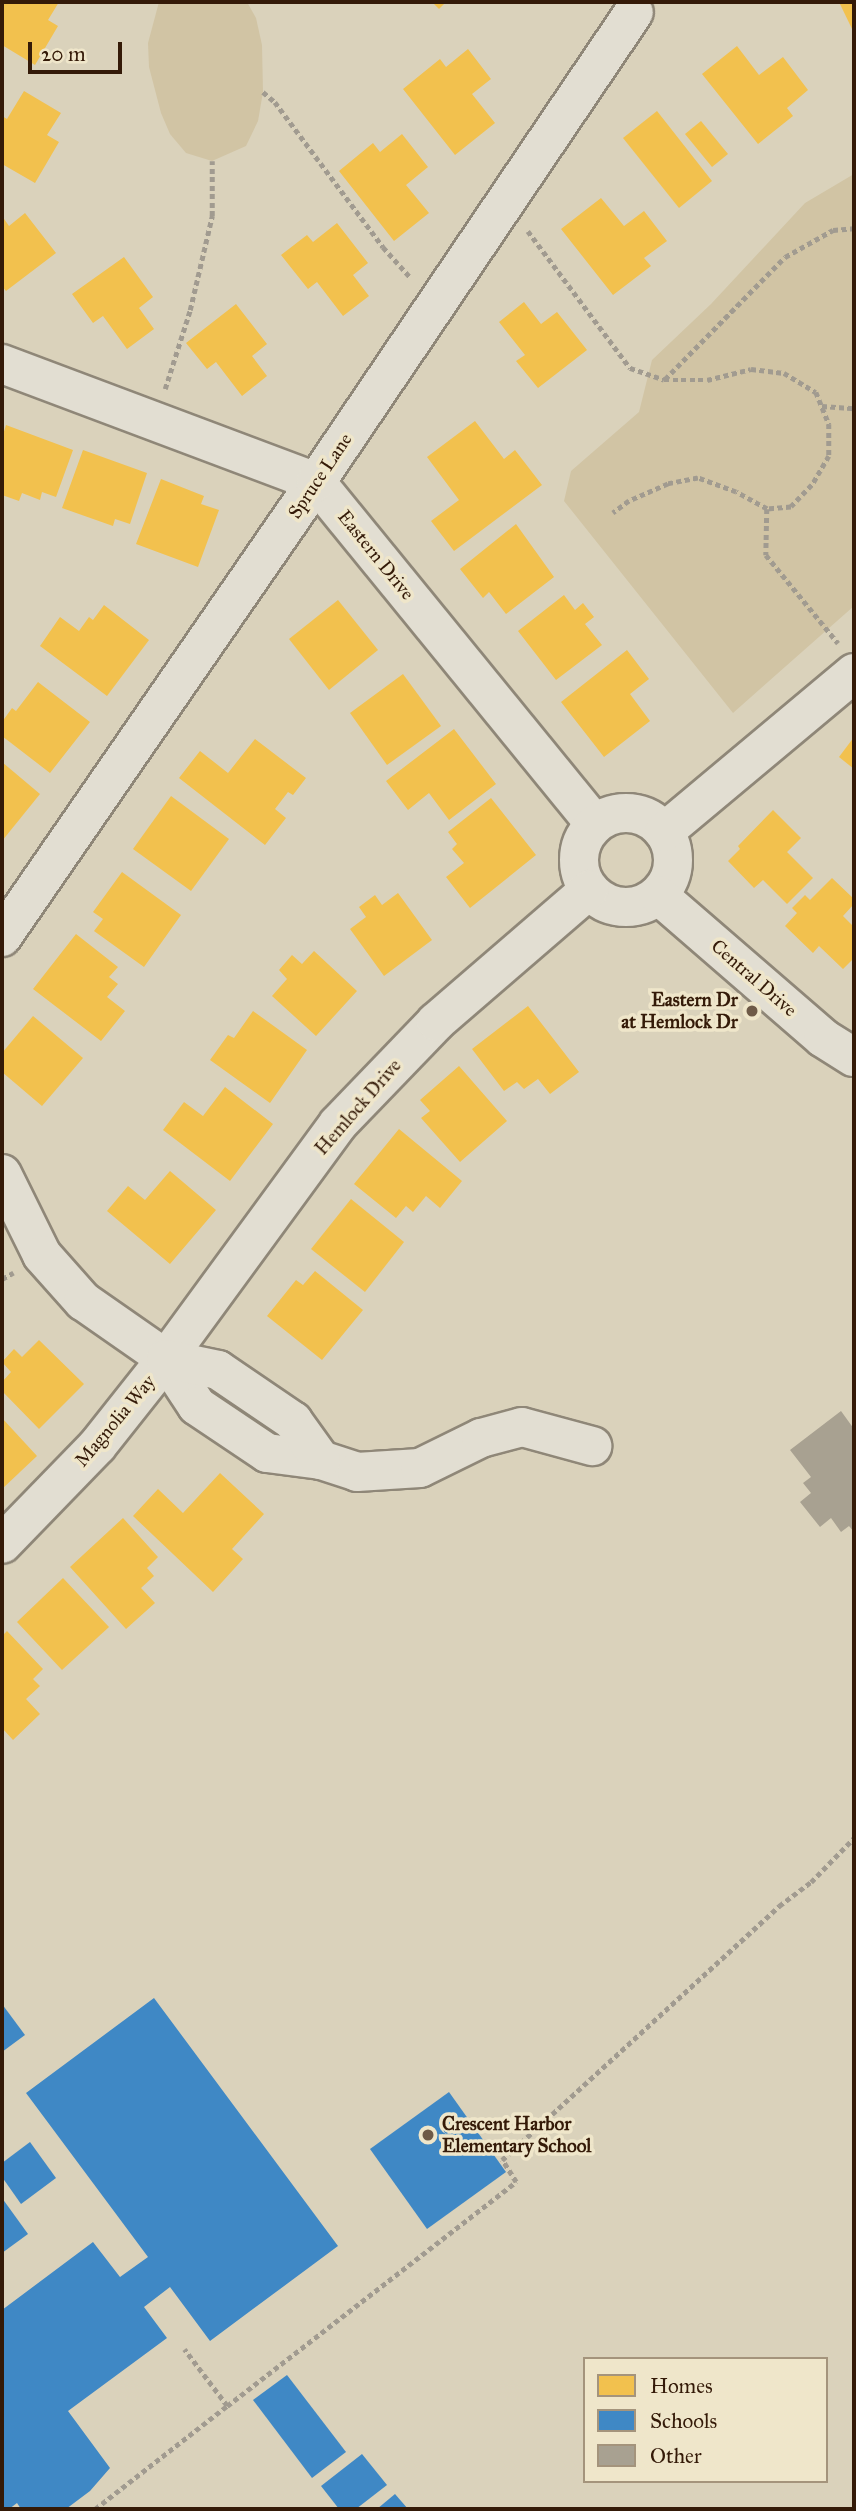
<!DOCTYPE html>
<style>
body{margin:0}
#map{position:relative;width:856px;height:2511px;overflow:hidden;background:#dad2bb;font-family:"IM FELL Great Primer",serif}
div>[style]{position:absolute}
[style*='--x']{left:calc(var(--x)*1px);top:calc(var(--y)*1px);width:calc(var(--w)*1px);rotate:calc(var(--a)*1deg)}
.green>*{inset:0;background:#d1c4a4}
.homes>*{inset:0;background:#f2c14e}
.schools>*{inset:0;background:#3f88c5}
.building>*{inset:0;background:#a8a191}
.path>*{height:4.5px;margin-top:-2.25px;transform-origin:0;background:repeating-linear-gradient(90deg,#a19b90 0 5px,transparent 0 8.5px)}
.roads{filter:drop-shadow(2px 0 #8f8778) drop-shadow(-2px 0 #8f8778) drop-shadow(0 2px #8f8778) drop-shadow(0 -2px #8f8778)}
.minor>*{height:38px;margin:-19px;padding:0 19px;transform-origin:19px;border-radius:19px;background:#e2ded2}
.minor>.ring{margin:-19px;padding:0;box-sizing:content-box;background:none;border:38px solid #e2ded2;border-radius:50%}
.dots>*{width:19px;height:19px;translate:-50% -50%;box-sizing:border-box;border:4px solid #efe6ca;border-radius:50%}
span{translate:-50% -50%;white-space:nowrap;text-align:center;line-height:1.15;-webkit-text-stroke:7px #efe6ca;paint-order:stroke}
.street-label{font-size:19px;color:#341a08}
.poi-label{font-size:19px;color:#341a08;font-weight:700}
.right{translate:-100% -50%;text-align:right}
.left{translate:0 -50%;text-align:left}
.frame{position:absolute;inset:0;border:4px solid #341a08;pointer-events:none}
.legend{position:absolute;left:583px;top:2357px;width:245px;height:126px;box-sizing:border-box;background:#efe6ca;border:2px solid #a4947c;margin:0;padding:9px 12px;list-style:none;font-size:21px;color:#341a08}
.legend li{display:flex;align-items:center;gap:14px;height:35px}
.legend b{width:35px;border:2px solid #a4947c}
.scale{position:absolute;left:28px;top:42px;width:94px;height:32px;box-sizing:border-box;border:4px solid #341a08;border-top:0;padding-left:9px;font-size:21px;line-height:24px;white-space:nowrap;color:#341a08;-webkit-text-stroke:5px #efe6ca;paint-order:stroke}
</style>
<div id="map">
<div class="green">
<i style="clip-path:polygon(159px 2px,247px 2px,256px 18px,262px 45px,263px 92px,258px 121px,246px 146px,212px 161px,186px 153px,170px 134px,161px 113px,149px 67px,148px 43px)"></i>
<i style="clip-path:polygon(854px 174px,854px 606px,733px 713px,564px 501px,571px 471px,639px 412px,652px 360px,711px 304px,805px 203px)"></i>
</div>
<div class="homes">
<i style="clip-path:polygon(2px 2px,59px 2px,48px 20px,58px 26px,35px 65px,2px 45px)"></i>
<i style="clip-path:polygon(432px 2px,446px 2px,439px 9px)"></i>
<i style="clip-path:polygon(839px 2px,854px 2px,854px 33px)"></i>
<i style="clip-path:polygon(737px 46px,759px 75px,783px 57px,808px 90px,787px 108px,793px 116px,758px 144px,702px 74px)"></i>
<i style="clip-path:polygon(468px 49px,491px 79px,472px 94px,495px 123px,455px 155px,403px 89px,440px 59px,446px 67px)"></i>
<i style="clip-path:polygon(24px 91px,61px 113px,47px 135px,59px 142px,35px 183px,2px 164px,2px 116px,7px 119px)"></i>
<i style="clip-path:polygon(657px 111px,712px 181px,679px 208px,623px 138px)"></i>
<i style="clip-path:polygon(701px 121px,728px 154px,712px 167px,685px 134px)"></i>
<i style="clip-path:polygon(402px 134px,428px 167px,406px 185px,429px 213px,394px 241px,339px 171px,373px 143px,380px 152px)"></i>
<i style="clip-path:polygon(601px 198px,624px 226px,644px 211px,667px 241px,644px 258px,651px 266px,613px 295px,561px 229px)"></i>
<i style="clip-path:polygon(25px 213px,56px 253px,6px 291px,2px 286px,2px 216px,9px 226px)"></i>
<i style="clip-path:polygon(337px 223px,368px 263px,353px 275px,369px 296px,343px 316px,317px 282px,308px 289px,281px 255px,307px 235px,313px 242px)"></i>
<i style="clip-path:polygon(124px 257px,153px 297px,139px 308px,154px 329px,127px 349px,103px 316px,93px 323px,72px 294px)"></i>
<i style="clip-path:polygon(524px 302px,541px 324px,557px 312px,587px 350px,538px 388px,516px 361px,525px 355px,499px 322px)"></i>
<i style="clip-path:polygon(236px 304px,267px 344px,252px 356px,267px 376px,242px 396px,216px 362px,207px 369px,186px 343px)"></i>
<i style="clip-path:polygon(475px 421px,504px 459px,515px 450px,542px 485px,454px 551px,431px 521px,459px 500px,427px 457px)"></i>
<i style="clip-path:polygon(6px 425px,73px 450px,56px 497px,42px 492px,40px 500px,22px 493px,19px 501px,2px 495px,2px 438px)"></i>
<i style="clip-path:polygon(83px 450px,147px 473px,130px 524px,115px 519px,113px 526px,62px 508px)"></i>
<i style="clip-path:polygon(161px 479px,204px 496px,201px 504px,219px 510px,198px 567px,136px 544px)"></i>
<i style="clip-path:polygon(516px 524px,554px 577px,506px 614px,489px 592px,483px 598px,460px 569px)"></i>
<i style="clip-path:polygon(564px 595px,575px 610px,583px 603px,594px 617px,585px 624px,602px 645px,556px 680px,518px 631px)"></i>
<i style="clip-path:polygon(338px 600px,378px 650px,329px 690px,289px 639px)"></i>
<i style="clip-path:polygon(104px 605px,149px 640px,107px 696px,40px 646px,60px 617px,79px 631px,89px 617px,93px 620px)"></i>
<i style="clip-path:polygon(627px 650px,649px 679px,630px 694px,650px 721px,604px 757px,561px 702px)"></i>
<i style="clip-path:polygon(403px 674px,441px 726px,387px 765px,350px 713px)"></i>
<i style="clip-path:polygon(38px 682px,90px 722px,50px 773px,2px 736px,2px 722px,12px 708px,16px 711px)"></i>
<i style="clip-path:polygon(454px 729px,496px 784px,449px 820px,429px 793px,408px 810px,386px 781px)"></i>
<i style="clip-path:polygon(854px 737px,854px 769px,839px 757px)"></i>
<i style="clip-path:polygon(255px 739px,306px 778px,293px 795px,288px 792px,275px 809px,286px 818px,265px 845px,179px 778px,200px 751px,228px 773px)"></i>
<i style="clip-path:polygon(2px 762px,40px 794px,2px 841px)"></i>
<i style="clip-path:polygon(171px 796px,229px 839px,191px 891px,133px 849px)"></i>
<i style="clip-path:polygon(491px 798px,536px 855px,470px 908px,446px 877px,464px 863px,452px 849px,457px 844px,448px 832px)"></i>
<i style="clip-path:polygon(773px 810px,801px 838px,787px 852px,813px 878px,787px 904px,763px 880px,754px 888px,728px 861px,740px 849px,738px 846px)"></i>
<i style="clip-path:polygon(122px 872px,181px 915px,144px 967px,94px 931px,103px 919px,93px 912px)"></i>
<i style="clip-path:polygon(832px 878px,854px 899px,854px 904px,843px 916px,854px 927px,854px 958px,843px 969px,819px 946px,813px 953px,785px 926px,797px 913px,792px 908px,805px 895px,810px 900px)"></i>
<i style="clip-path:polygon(398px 893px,432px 940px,384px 976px,350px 929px,366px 917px,359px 907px,375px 895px,382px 905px)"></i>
<i style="clip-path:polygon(76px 934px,118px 967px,109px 977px,118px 984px,107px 997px,125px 1011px,101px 1041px,33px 989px)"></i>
<i style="clip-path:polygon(314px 951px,357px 991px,316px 1036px,272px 996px,287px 979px,279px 970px,292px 955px,302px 964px)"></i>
<i style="clip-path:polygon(528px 1006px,579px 1072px,550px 1094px,538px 1079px,524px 1089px,517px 1082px,504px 1091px,472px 1049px)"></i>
<i style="clip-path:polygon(253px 1011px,307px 1050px,270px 1103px,210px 1060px,228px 1035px,234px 1038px)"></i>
<i style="clip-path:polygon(33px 1016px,83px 1058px,42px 1106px,2px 1072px,2px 1053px)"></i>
<i style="clip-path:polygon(459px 1066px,507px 1121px,460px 1162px,421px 1118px,430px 1111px,420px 1100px)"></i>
<i style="clip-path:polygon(225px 1087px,273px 1124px,230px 1181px,163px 1130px,184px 1102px,203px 1116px)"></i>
<i style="clip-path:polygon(399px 1129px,462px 1181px,440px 1208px,426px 1196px,413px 1212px,406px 1206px,396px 1218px,354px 1184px)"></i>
<i style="clip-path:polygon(170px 1171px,216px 1210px,170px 1264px,107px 1211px,128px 1186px,145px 1200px)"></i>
<i style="clip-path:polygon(351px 1199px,404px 1242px,365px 1292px,311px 1249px)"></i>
<i style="clip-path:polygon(315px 1271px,363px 1310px,322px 1360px,267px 1316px,296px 1280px,303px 1285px)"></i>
<i style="clip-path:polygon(39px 1340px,84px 1384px,39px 1429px,2px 1391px,2px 1382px,11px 1372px,2px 1362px,14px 1349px,22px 1357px)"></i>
<i style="clip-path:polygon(2px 1418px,37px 1456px,2px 1489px)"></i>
<i style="clip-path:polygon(220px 1473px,264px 1514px,232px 1549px,243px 1559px,213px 1592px,133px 1516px,158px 1489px,183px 1513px)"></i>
<i style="clip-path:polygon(123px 1518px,158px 1557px,147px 1568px,154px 1576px,141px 1588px,155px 1603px,126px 1629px,70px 1567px)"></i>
<i style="clip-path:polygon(63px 1578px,109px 1627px,62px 1670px,17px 1622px)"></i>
<i style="clip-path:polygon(7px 1631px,43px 1669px,33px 1679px,40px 1686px,26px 1699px,40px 1714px,13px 1740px,2px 1728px,2px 1636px)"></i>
</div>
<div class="schools">
<i style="clip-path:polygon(154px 1998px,338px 2246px,210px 2341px,170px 2287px,144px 2307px,167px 2338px,68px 2411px,110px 2468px,90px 2491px,66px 2509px,21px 2509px,17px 2503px,9px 2509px,2px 2509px,2px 2310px,93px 2242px,120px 2277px,148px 2257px,26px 2093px)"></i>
<i style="clip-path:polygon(2px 2004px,25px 2035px,2px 2052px)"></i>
<i style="clip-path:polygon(449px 2092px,506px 2172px,427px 2229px,370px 2149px)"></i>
<i style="clip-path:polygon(30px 2142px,56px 2178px,21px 2204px,2px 2177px,2px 2163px)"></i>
<i style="clip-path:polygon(2px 2198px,28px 2234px,2px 2253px)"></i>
<i style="clip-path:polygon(287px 2375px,346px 2452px,312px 2478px,253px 2400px)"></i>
<i style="clip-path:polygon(362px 2454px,387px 2485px,356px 2509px,339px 2509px,321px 2486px)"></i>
<i style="clip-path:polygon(395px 2494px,408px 2509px,377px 2509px)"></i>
</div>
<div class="building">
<i style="clip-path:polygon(841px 1411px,854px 1429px,854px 1532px,849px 1526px,841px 1532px,831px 1518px,820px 1527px,800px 1502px,811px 1493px,803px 1483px,811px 1477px,790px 1450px)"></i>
</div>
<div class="path">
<i style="--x:263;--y:92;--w:16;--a:40"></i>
<i style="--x:275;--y:102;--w:181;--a:53.3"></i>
<i style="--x:383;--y:247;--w:42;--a:47.9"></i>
<i style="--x:528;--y:231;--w:171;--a:53.3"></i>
<i style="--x:630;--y:368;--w:36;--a:19"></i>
<i style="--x:664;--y:380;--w:43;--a:0"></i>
<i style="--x:707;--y:380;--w:45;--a:-14"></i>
<i style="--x:751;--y:369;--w:33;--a:7"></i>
<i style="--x:784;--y:373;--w:37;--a:31"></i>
<i style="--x:816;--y:392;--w:35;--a:68"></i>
<i style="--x:829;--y:424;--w:32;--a:90"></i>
<i style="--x:829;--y:456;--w:34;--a:120"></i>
<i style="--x:812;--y:485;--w:30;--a:134"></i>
<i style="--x:791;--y:507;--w:24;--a:175"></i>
<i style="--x:767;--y:509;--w:35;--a:-151"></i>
<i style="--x:736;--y:492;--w:40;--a:-159.8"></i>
<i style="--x:698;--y:478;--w:31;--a:169"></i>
<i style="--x:668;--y:484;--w:43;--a:156.4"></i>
<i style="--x:629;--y:501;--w:20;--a:143"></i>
<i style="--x:665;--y:379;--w:171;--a:-45.5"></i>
<i style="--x:785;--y:257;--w:55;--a:-29.4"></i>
<i style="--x:833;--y:230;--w:21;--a:-5"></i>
<i style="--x:165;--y:389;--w:83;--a:-72.4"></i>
<i style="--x:190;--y:310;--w:97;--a:-76.8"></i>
<i style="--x:212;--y:216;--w:55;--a:-90"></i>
<i style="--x:822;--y:406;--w:32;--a:4"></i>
<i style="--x:767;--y:509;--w:46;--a:91.2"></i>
<i style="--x:766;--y:555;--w:114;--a:50.7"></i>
<i style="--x:2;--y:1279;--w:13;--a:-29"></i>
<i style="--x:227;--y:2406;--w:366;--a:-37.8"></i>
<i style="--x:516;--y:2182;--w:26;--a:-122"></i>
<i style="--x:502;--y:2160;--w:376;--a:-42.5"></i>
<i style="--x:779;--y:1906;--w:40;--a:-37"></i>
<i style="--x:811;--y:1882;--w:62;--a:-45.7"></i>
<i style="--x:95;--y:2509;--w:167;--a:-38"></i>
<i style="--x:227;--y:2406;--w:71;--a:-127"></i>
</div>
<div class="roads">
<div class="minor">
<i style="--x:2;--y:364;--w:335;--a:20.6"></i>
<i style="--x:316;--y:482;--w:441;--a:50.8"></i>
<i class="ring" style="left:579px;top:813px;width:56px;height:56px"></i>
<i style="--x:664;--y:832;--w:248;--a:-39.9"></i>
<i style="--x:658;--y:895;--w:218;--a:40.9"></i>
<i style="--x:823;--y:1038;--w:36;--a:32"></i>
<i style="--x:2;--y:937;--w:553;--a:-55.39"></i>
<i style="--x:316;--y:482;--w:567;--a:-55.92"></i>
<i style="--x:2;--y:1174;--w:90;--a:63.7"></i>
<i style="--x:42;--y:1255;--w:62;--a:48.3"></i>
<i style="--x:83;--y:1301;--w:101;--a:34.9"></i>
<i style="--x:166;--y:1359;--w:111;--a:128.4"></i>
<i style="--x:97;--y:1446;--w:136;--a:134.1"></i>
<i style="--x:166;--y:1359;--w:291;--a:-53.8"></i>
<i style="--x:338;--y:1124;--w:141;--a:-46.1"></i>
<i style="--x:436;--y:1022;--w:202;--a:-40.8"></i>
<i style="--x:166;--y:1359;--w:56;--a:56.6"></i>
<i style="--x:197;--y:1406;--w:84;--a:33.9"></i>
<i style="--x:267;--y:1453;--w:54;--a:7.4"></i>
<i style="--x:321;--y:1460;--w:38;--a:18"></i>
<i style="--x:357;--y:1472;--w:63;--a:-3.6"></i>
<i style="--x:420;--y:1468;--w:68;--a:-26.2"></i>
<i style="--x:481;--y:1438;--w:42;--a:-15"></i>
<i style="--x:522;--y:1427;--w:73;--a:15.2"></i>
<i style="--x:166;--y:1359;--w:53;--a:11.9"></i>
<i style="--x:218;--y:1370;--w:91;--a:34.2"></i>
<i style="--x:293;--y:1421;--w:48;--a:54.3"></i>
</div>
</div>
<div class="dots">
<i style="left:752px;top:1011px;background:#6e5a47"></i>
<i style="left:428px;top:2135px;background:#6e5a47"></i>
</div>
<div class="street-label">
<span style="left:320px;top:476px;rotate:-56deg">Spruce Lane</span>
<span style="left:376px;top:555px;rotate:51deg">Eastern Drive</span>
<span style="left:754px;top:978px;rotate:41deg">Central Drive</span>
<span style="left:358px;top:1107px;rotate:-49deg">Hemlock Drive</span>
<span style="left:115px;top:1421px;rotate:-50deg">Magnolia Way</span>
</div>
<div class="poi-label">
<span class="right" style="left:738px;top:1011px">Eastern Dr<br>at Hemlock Dr</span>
<span class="left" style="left:442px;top:2135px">Crescent Harbor<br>Elementary School</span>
</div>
<div class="frame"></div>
<ul class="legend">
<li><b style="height:19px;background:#f2c14e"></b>Homes</li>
<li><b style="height:19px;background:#3f88c5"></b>Schools</li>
<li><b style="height:19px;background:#a8a191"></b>Other</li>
</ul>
<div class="scale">20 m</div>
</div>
